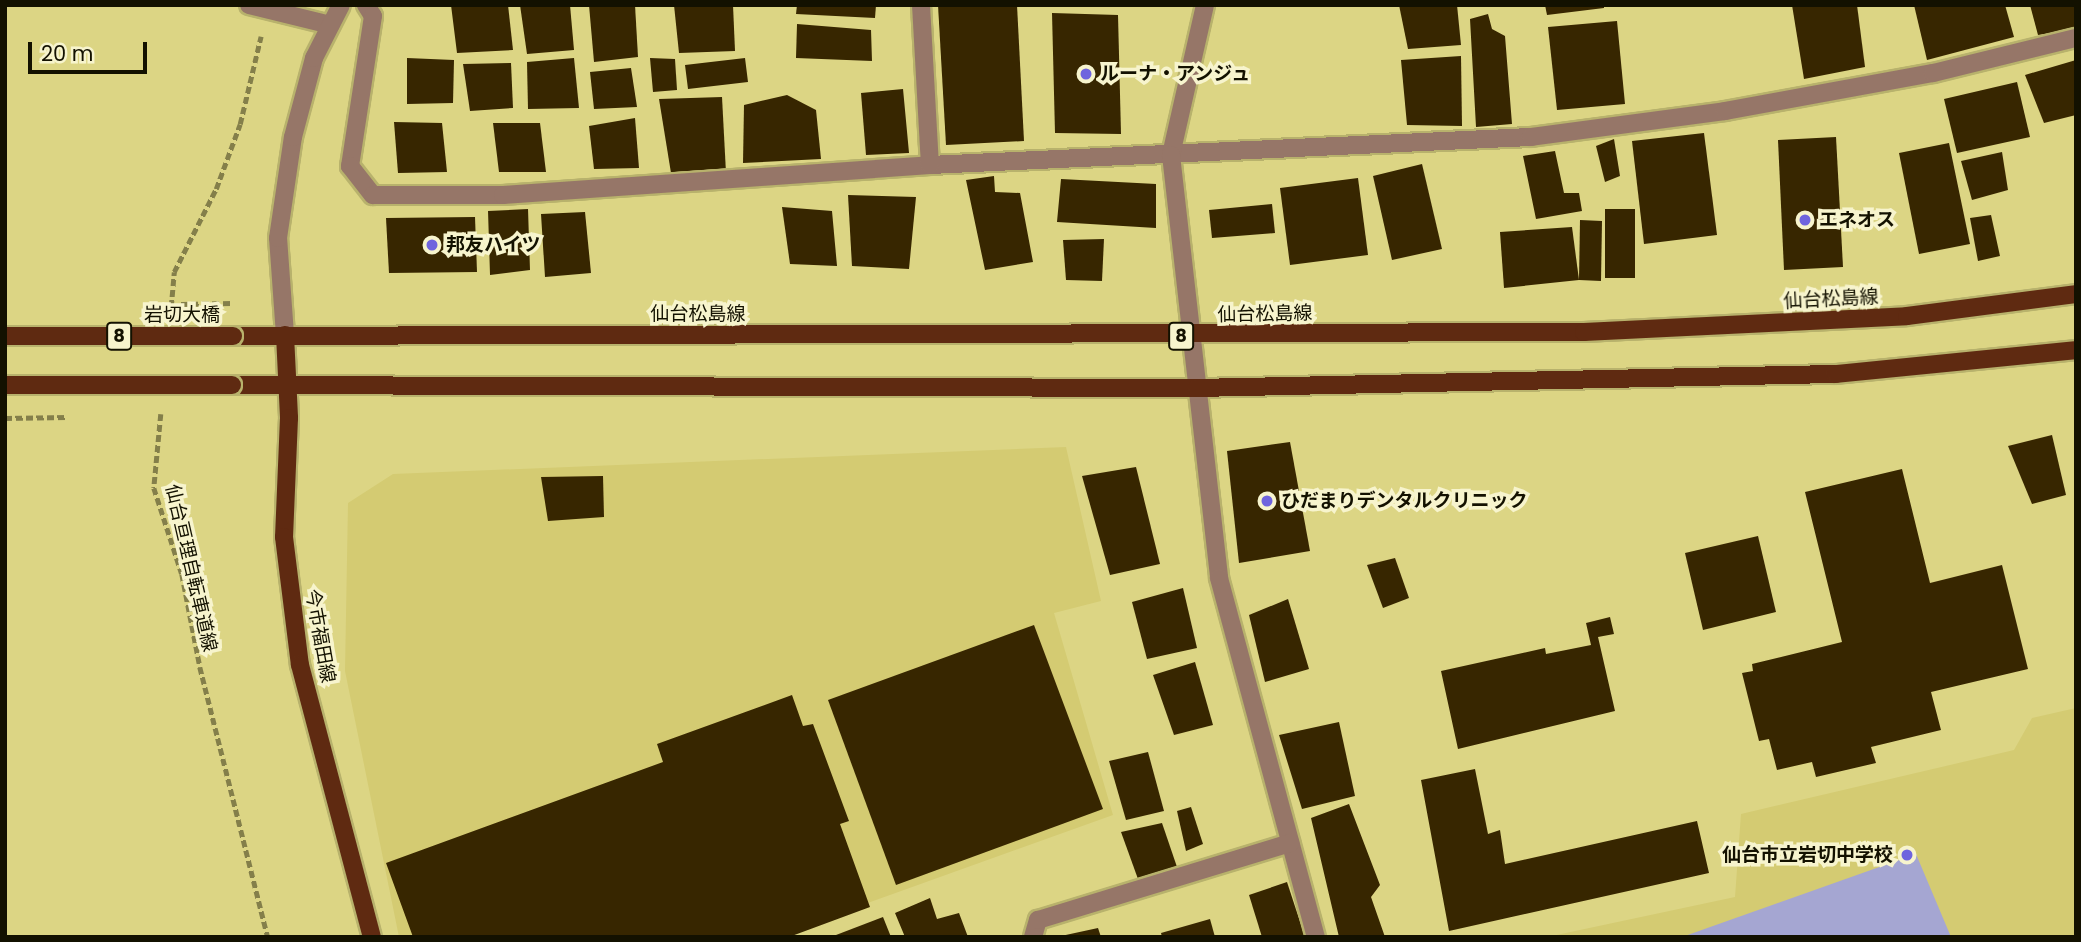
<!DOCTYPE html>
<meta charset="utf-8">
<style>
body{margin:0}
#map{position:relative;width:2081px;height:942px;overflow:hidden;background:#dcd584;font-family:Poppins,"Noto Sans JP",sans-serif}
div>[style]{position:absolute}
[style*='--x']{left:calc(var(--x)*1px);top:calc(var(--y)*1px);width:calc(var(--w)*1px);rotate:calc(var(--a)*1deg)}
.built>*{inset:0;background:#d4cb72}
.green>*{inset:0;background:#a5a6d2}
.building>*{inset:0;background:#372600}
.path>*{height:4.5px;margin-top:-2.25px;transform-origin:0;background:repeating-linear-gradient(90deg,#847f4a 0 7px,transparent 0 10.5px)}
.roads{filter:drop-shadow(2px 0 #b8b26c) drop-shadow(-2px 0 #b8b26c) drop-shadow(0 2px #b8b26c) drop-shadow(0 -2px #b8b26c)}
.minor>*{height:18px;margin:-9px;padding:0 9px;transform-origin:9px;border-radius:9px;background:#967668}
.major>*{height:18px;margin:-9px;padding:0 9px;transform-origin:9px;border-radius:9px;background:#5f2a11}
.path-bridge>*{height:4.5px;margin-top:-2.25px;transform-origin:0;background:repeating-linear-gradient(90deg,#847f4a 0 7px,transparent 0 10.5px)}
.bridges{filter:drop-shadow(2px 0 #b8b26c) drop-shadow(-2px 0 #b8b26c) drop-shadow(0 2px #b8b26c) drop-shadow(0 -2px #b8b26c)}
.major-bridge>*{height:18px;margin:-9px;padding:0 9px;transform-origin:9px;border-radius:9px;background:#5f2a11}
.dots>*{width:19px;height:19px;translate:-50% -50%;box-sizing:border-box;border:4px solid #f7f4cd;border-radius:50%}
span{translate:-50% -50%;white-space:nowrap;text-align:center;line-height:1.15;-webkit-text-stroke:7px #f7f4cd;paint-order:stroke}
.shield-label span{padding:2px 5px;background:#f7f4cd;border:2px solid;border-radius:5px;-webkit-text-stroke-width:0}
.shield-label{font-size:18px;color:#131100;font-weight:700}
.poi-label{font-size:19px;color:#131100;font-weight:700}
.left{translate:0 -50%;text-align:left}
.right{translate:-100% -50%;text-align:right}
.street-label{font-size:19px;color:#131100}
.frame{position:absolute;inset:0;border:7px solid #131100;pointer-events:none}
.scale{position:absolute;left:28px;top:42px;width:119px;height:32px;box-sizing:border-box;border:4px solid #131100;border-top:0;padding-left:9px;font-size:21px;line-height:24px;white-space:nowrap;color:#131100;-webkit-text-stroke:5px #f7f4cd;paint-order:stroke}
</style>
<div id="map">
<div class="built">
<i style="clip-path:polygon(1066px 447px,1101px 601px,1054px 613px,1113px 815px,773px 937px,399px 937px,345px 671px,348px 503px,393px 474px)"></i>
<i style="clip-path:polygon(2076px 708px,2076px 937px,1547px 937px,1735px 897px,1741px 814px,2014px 750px,2032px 718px)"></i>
</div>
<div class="green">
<i style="clip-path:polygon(1916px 854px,1951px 937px,1682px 937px)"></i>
</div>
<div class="building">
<i style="clip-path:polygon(451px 5px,508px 5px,513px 50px,457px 53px)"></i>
<i style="clip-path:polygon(520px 5px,570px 5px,574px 50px,527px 54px)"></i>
<i style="clip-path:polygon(589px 5px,635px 5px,638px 57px,594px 62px)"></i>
<i style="clip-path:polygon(674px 5px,733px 5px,735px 51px,679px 53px)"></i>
<i style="clip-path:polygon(797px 5px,876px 5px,875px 18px,796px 14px)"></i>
<i style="clip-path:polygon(938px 5px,1017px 5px,1024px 141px,946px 145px)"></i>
<i style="clip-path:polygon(1399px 5px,1457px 5px,1461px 45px,1408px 49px)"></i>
<i style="clip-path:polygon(1545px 5px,1604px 5px,1604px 8px,1547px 15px)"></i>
<i style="clip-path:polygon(1792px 5px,1857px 5px,1865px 67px,1804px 79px)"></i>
<i style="clip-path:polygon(1914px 5px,2005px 5px,2014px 37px,1927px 60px)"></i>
<i style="clip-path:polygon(2030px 5px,2075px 5px,2076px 29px,2038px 35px)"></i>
<i style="clip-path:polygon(1052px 13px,1118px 15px,1121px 134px,1055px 133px)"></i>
<i style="clip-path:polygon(1488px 14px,1492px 29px,1505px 36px,1512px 124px,1476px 127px,1470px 19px)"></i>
<i style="clip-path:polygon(1617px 21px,1625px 104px,1557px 110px,1548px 27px)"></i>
<i style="clip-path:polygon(797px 24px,871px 30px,872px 61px,796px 58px)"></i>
<i style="clip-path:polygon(1461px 56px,1462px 126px,1407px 125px,1401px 60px)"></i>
<i style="clip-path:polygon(407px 58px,454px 60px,453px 103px,407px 104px)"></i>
<i style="clip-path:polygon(574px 58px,579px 108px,528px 109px,527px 62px)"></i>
<i style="clip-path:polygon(650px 58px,675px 59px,677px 90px,653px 92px)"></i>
<i style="clip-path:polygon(745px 58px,748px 82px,688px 89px,685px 65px)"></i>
<i style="clip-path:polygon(2076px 60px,2076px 115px,2044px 123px,2025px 75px)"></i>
<i style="clip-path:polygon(511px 63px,513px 108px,470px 111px,463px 64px)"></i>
<i style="clip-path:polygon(631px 68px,637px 107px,594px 109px,590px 72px)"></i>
<i style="clip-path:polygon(2017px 82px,2030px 137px,1957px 153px,1944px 99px)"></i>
<i style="clip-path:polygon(903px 89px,909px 153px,866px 155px,861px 93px)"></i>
<i style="clip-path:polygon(787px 95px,816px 110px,821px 159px,743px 163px,744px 105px)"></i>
<i style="clip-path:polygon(722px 97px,726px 173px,671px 173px,659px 99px)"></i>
<i style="clip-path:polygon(635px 118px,639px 168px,594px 169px,589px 126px)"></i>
<i style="clip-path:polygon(394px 122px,442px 123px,447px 172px,398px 173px)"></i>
<i style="clip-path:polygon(493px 123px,540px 123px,546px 172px,499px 172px)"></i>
<i style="clip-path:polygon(1704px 133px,1717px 235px,1644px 244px,1632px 141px)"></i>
<i style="clip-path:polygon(1836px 137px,1843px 267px,1784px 270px,1778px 140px)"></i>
<i style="clip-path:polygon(1614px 139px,1620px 176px,1605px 182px,1596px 146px)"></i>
<i style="clip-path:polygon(1949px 143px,1970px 244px,1919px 254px,1899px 153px)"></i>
<i style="clip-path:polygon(1555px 151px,1564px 193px,1579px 193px,1582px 211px,1536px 219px,1523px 156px)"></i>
<i style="clip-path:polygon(2002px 152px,2008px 190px,1972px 200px,1961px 161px)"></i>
<i style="clip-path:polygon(1422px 164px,1442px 249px,1392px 260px,1373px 176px)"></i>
<i style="clip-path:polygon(994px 176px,995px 192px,1020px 193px,1033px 262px,985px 270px,966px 180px)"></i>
<i style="clip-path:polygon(1358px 178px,1368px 255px,1290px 265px,1280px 188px)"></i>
<i style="clip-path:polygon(1061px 179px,1156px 184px,1156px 228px,1057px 222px)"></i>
<i style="clip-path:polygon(848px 195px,916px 197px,909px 269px,852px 266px)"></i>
<i style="clip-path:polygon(1272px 204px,1275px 233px,1212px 238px,1209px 210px)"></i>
<i style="clip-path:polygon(782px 207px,832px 211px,837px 266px,790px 264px)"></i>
<i style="clip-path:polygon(528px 209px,530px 270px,490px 275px,488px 211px)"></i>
<i style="clip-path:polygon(1605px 209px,1635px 209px,1635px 278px,1605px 278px)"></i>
<i style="clip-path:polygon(585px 212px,591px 273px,545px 277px,541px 214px)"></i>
<i style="clip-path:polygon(1991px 215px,2000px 256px,1978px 261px,1970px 218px)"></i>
<i style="clip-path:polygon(475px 217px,477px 272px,389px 273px,386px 218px)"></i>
<i style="clip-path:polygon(1580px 220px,1602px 221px,1601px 281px,1579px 280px)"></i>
<i style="clip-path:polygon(1572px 227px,1579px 280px,1504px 288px,1500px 232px)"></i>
<i style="clip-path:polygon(1104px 239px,1102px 281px,1066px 280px,1063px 240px)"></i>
<i style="clip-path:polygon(2052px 435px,2066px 495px,2032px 504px,2008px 446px)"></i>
<i style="clip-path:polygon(1290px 442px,1310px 551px,1239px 563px,1227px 451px)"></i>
<i style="clip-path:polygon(1136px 467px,1160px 564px,1110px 575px,1082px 476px)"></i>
<i style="clip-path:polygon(1902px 469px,1930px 583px,2002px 565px,2028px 669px,1931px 692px,1941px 730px,1871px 747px,1876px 763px,1816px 777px,1812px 762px,1777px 770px,1769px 739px,1759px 741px,1742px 673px,1753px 671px,1752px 664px,1842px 642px,1805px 492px)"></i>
<i style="clip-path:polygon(603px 476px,604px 517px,548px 521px,541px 477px)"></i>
<i style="clip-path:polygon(1758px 536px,1776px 612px,1703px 630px,1685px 553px)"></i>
<i style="clip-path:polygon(1395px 558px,1409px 598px,1383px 608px,1367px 565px)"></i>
<i style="clip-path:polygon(1183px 588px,1197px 648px,1147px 659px,1132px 602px)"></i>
<i style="clip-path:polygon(1288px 599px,1309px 669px,1265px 682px,1249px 615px)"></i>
<i style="clip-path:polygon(1610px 617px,1614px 634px,1598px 637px,1615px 711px,1458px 749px,1441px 671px,1545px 648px,1546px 654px,1591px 645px,1586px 623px)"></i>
<i style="clip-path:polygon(1034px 625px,1103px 809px,896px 885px,828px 700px)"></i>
<i style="clip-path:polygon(1195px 662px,1213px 725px,1174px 735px,1153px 675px)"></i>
<i style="clip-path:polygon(792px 695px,803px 726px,813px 724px,849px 821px,840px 824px,870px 907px,789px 937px,413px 937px,386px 863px,663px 762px,657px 744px)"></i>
<i style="clip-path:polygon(1339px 722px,1355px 796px,1302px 809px,1279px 735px)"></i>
<i style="clip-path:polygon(1148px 752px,1164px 811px,1126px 820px,1109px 761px)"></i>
<i style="clip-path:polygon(1475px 769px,1488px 834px,1500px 830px,1505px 864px,1697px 821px,1709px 873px,1449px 931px,1421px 780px)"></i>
<i style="clip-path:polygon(1349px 804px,1380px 885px,1371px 897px,1385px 937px,1339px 937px,1311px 818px)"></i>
<i style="clip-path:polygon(1191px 807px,1203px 844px,1186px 851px,1177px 811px)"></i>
<i style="clip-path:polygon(1162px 823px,1177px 867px,1138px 879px,1121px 832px)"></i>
<i style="clip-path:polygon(1287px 882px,1305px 937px,1262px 937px,1249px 895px)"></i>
<i style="clip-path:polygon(930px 898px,937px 919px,959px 913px,968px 937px,905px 937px,895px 913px)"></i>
<i style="clip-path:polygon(883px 917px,891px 937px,837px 937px,836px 935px)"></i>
<i style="clip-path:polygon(1210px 919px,1215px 937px,1162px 937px,1161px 933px)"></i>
<i style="clip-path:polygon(1098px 928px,1101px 937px,1062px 937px,1061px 936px)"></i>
</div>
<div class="path">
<i style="--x:171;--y:307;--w:35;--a:-85"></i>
<i style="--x:174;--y:272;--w:93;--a:-63.2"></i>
<i style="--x:216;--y:189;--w:69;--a:-69.7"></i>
<i style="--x:240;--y:124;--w:90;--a:-76.6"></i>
<i style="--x:161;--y:414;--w:74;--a:95.4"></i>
<i style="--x:154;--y:488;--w:90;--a:72"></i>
<i style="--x:182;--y:574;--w:95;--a:79"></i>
<i style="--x:200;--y:667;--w:278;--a:75.9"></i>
</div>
<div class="roads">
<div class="minor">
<i style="--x:249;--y:5;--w:84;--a:13.7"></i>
<i style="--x:366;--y:5;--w:13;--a:58"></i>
<i style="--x:373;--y:16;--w:152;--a:98.7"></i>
<i style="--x:350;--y:166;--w:37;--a:52"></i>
<i style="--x:373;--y:195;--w:130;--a:0"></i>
<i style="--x:503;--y:195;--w:428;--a:-4"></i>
<i style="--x:930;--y:165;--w:602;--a:-2.67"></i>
<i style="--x:1531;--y:137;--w:196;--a:-7.6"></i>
<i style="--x:1725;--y:111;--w:211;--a:-10.4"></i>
<i style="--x:1933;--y:73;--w:147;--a:-13.8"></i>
<i style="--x:921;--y:5;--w:160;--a:86.8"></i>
<i style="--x:1205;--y:5;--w:154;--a:102.8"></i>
<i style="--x:1171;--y:155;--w:426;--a:83.5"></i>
<i style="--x:1219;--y:578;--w:372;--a:74.9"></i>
<i style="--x:285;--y:335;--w:97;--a:-94.1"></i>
<i style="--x:278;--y:238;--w:102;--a:-81.6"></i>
<i style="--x:293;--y:137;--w:82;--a:-75.1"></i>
<i style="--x:314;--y:58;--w:59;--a:-63"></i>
<i style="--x:1033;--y:937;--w:18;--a:-74"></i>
<i style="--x:1038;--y:920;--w:264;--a:-17"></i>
</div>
<div class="major">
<i style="--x:285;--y:335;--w:83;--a:87.2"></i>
<i style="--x:289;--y:418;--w:119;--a:92.4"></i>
<i style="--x:284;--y:537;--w:129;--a:82.9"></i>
<i style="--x:300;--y:665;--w:281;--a:75.2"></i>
<i style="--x:233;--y:336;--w:1351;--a:-0.17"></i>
<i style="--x:1584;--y:332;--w:323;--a:-2.8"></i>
<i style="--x:1907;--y:316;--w:170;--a:-7.4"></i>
<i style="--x:232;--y:385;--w:965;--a:0.18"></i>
<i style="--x:1197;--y:388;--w:639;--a:-1.26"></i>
<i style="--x:1836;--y:374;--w:241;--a:-5.7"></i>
</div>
</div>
<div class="path-bridge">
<i style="--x:181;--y:304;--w:51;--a:-1.1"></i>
<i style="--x:5;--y:418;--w:63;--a:-0.9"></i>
</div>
<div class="bridges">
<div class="major-bridge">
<i style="--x:5;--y:336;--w:228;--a:0"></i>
<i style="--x:5;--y:385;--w:227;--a:0"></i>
</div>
</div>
<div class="dots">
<i style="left:1086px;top:74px;background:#6f64de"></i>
<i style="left:1805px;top:220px;background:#6f64de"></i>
<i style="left:432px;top:245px;background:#6f64de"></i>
<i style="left:1267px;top:501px;background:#6f64de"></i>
<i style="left:1907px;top:855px;background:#6f64de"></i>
</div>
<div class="shield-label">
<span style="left:119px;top:336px">8</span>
<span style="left:1181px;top:336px">8</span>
</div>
<div class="poi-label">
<span class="left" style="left:1100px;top:74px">ルーナ・アンジュ</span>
<span class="left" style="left:1819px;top:220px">エネオス</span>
<span class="left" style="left:446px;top:245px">邦友ハイツ</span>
<span class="left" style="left:1281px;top:501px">ひだまりデンタルクリニック</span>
<span class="right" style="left:1893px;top:855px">仙台市立岩切中学校</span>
</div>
<div class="street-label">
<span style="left:1831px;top:299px;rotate:-3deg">仙台松島線</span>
<span style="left:698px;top:314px">仙台松島線</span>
<span style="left:1265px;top:314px;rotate:-1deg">仙台松島線</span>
<span style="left:182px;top:315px">岩切大橋</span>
<span style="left:191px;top:568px;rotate:77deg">仙台亘理自転車道線</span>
<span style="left:320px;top:636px;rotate:80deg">今市福田線</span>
</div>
<div class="frame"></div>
<div class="scale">20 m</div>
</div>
